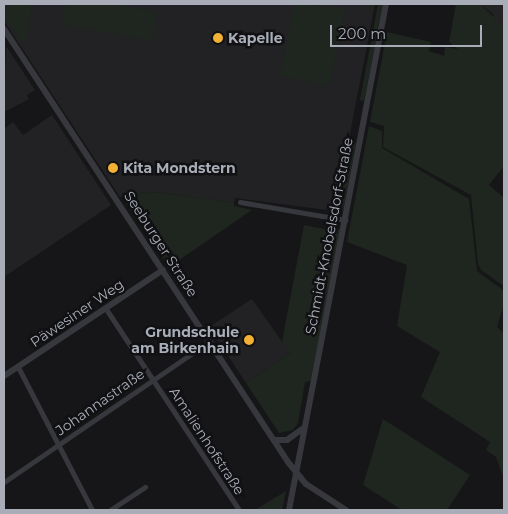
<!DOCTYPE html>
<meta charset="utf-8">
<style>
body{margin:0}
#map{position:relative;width:508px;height:514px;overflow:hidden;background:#161618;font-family:Montserrat,sans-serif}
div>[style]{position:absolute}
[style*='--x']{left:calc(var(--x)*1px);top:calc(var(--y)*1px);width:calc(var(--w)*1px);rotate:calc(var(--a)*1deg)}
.built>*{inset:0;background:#222225}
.green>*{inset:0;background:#1e261f}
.minor>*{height:5px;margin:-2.5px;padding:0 2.5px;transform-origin:2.5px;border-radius:2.5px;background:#37383d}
.tertiary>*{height:6px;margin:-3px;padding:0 3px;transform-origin:3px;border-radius:3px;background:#37383d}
.dots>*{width:14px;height:14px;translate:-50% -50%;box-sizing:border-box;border:2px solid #111113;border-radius:50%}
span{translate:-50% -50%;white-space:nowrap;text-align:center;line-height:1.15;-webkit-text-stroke:5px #111113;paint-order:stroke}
.poi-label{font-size:14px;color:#a8adb8;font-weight:700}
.left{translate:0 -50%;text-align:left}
.right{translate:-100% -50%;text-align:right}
.street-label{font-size:14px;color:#a8adb8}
.frame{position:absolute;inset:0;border:5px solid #a8adb8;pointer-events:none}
.scale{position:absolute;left:330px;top:25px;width:152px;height:22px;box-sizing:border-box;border:2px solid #a8adb8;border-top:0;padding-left:6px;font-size:15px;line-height:18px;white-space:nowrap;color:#a8adb8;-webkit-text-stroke:4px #111113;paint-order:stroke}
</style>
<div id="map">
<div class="built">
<i style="clip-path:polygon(4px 4px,375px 4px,335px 211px,235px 198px,234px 203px,156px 192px,120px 197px,4px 21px)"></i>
<i style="clip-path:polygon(480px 4px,504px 4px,504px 27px,492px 18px,494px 15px)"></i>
<i style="clip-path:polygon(6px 46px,35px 90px,27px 95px,29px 99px,4px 112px)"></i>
<i style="clip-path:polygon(52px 115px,111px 205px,4px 277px,4px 129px,13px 122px,23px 135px)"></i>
<i style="clip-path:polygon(252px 299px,290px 353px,246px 383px,209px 327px)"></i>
</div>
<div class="green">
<i style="clip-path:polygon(4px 4px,32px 4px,27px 41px,19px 40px,4px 17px)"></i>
<i style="clip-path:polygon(65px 4px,126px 4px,126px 7px,157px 12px,152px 41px,62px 24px)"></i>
<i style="clip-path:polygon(294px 4px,345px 8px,330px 86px,280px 76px)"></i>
<i style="clip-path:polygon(378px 4px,383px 4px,364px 101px,360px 100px)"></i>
<i style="clip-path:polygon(456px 4px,480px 4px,504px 27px,504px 166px,489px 185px,504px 198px,504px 286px,481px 270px,478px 264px,471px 195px,383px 147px,384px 126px,370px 122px,387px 32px,431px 42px,429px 51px,444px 56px,445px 47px,458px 49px,449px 42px)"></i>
<i style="clip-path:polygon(369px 126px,382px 131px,382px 148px,469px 199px,477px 271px,504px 291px,504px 304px,497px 327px,504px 333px,504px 479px,496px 457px,486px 450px,490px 442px,421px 397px,440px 352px,397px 326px,407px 265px,347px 242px)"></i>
<i style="clip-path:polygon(352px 141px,356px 143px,343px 211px,340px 202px)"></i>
<i style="clip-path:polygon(156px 192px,234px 203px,234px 206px,252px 210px,169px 267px,126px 203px,133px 195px)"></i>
<i style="clip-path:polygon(304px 225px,334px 231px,340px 229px,311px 381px,305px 382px,298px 423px,293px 430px,279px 433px,246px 383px,290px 353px,282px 342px)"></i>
<i style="clip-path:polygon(383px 419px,470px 475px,447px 510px,402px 510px,363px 485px)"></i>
<i style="clip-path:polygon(286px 491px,282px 510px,255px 510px)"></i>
</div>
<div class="minor">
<i style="--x:240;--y:202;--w:107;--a:9.7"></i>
<i style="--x:106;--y:309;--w:241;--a:56.5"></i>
<i style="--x:18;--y:367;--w:161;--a:62.6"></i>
<i style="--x:4;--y:482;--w:250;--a:-34.4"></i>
<i style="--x:110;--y:510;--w:42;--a:-33.3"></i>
</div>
<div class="tertiary">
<i style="--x:4;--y:29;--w:518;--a:56.74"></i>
<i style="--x:288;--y:462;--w:28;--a:51"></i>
<i style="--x:306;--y:484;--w:48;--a:33"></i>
<i style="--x:4;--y:376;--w:191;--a:-33.7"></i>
<i style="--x:275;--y:440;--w:12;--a:0"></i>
<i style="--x:287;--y:440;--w:19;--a:-36"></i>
<i style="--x:289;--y:510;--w:515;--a:-79.15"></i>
</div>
<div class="dots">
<i style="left:218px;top:38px;background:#f2b134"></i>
<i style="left:113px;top:168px;background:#f2b134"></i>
<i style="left:249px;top:340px;background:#f2b134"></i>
</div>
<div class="poi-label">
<span class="left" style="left:228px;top:38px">Kapelle</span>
<span class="left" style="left:123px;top:168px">Kita Mondstern</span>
<span class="right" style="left:239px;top:340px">Grundschule<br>am Birkenhain</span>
</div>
<div class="street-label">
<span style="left:329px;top:236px;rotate:-79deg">Schmidt-Knobelsdorf-Straße</span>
<span style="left:161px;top:244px;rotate:57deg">Seeburger Straße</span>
<span style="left:77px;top:313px;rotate:-34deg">Päwesiner Weg</span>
<span style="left:100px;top:402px;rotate:-35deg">Johannastraße</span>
<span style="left:207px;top:441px;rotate:57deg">Amalienhofstraße</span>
</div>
<div class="frame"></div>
<div class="scale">200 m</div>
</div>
